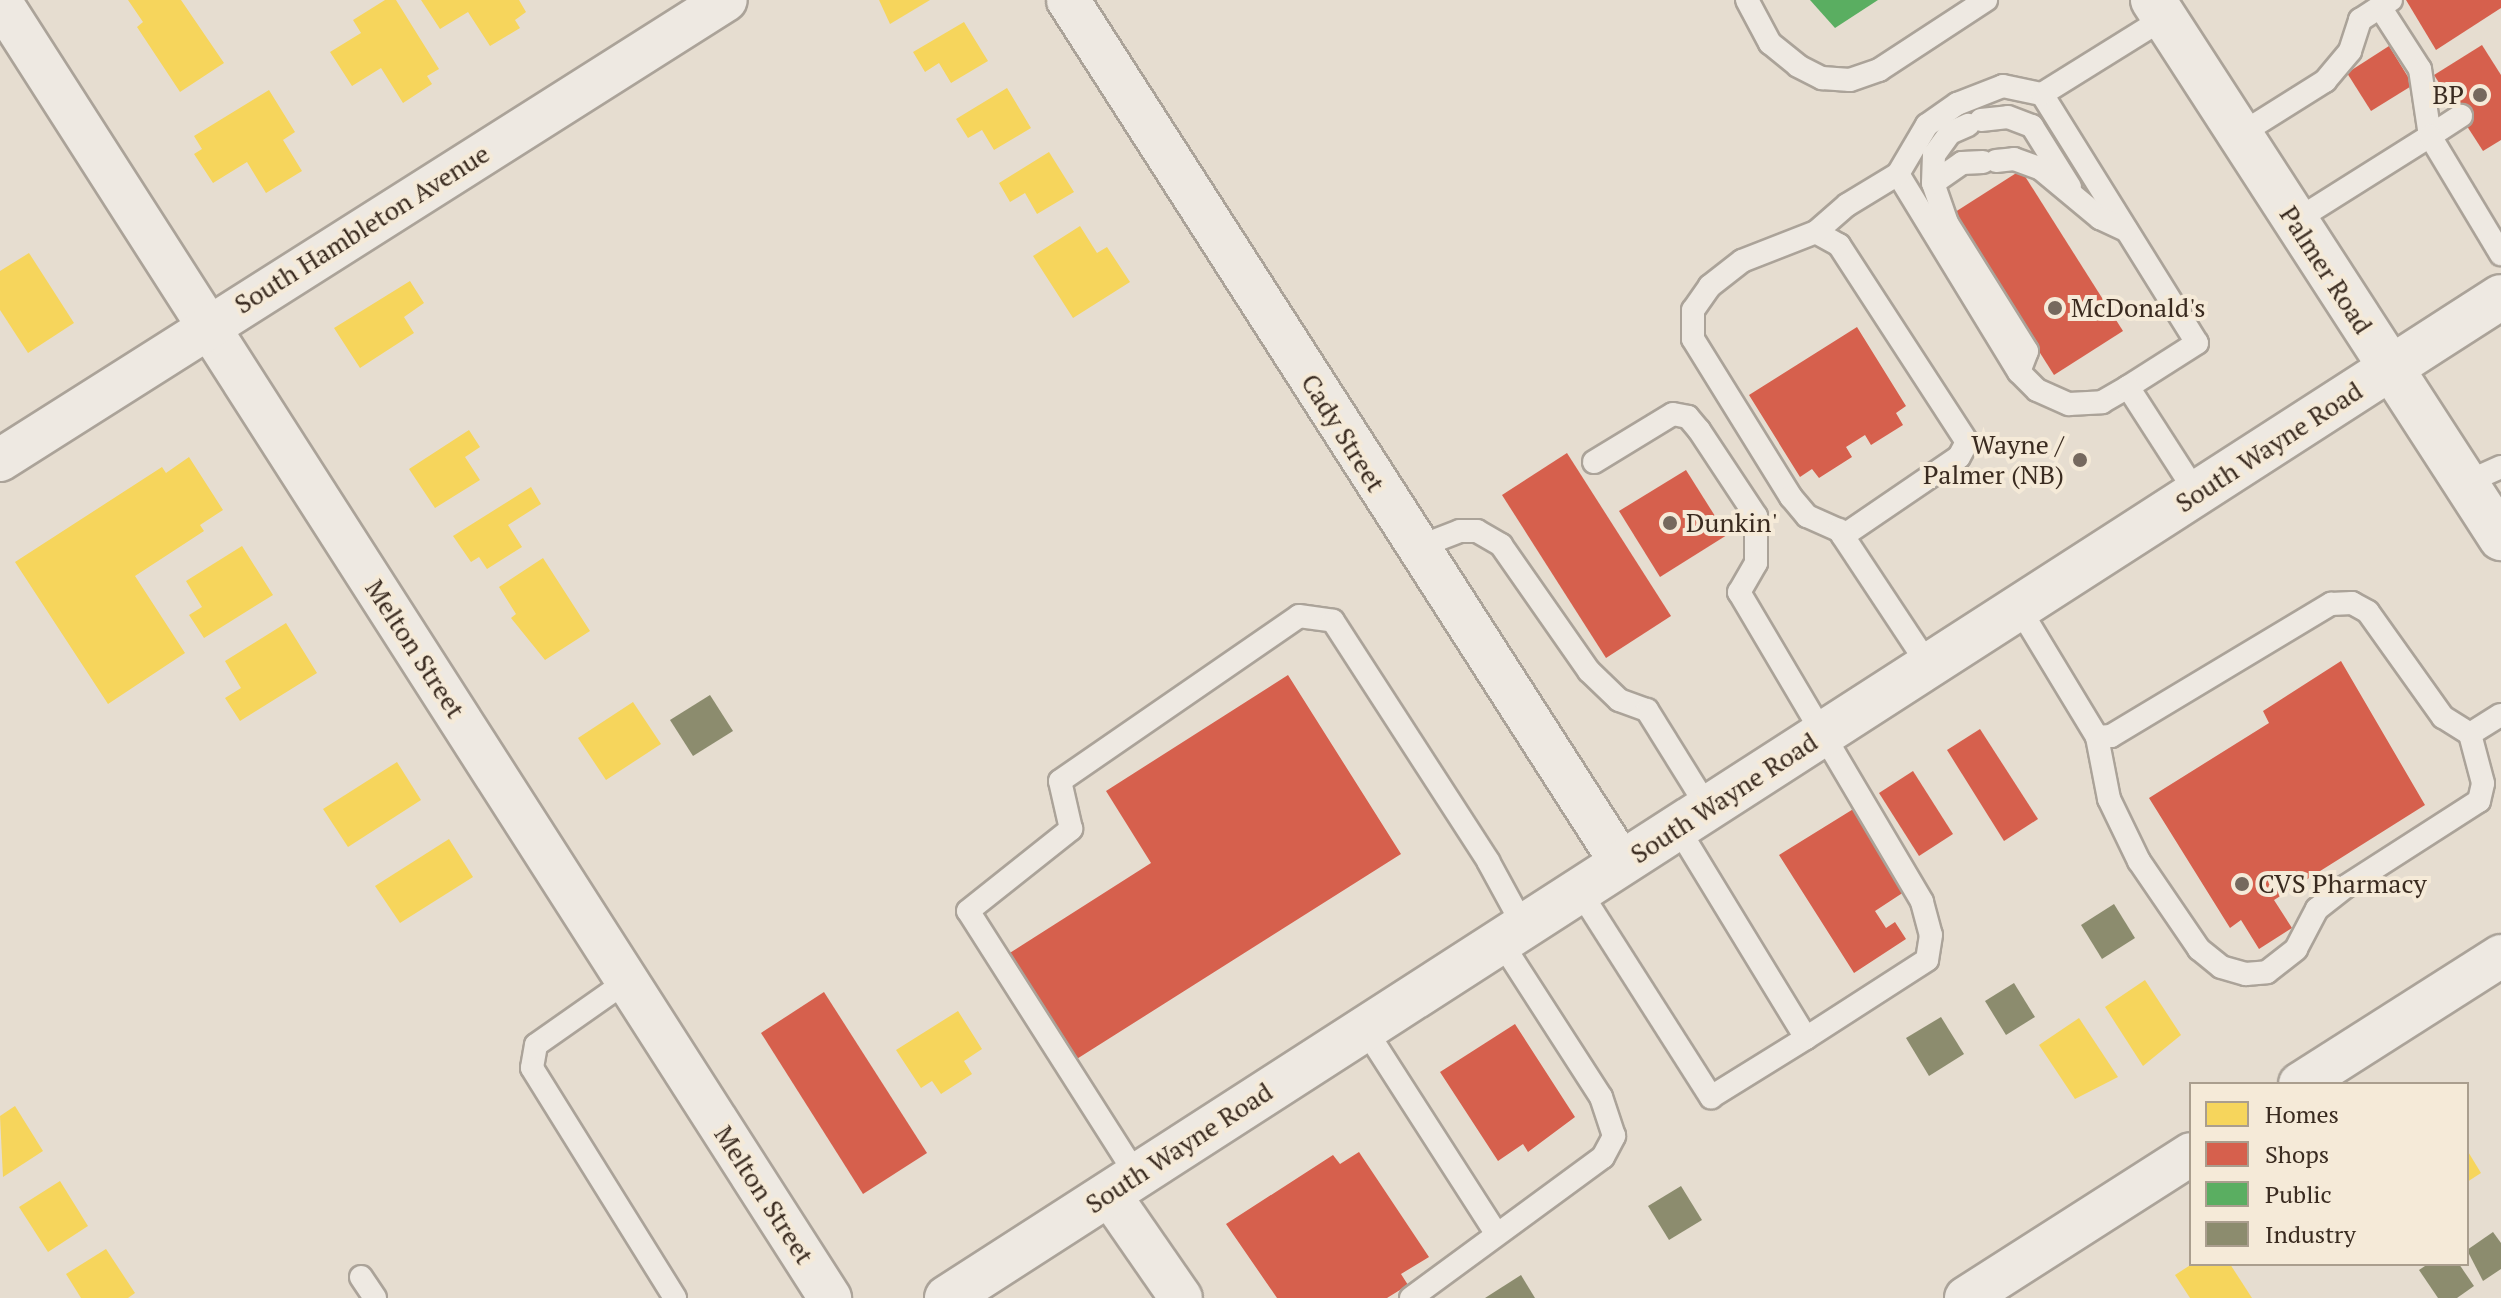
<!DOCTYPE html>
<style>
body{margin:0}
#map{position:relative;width:2501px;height:1298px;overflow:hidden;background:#e6ddd0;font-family:"PT Serif",serif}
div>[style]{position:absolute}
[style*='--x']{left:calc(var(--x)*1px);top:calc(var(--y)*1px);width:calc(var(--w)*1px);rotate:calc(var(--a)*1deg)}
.homes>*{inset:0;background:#f6d55c}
.shops>*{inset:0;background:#d6604d}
.public>*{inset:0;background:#5aae61}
.industry>*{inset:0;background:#8c8c6e}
.roads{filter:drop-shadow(2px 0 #aba399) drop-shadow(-2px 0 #aba399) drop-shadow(0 2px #aba399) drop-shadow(0 -2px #aba399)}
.service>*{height:22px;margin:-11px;padding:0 11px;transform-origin:11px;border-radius:11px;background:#eee9e2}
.minor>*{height:42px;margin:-21px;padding:0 21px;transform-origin:21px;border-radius:21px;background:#eee9e2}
.tertiary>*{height:44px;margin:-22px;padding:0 22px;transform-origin:22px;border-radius:22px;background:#eee9e2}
.secondary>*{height:44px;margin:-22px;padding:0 22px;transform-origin:22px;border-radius:22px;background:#eee9e2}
.dots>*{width:22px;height:22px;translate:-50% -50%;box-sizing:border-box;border:4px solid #f5ead8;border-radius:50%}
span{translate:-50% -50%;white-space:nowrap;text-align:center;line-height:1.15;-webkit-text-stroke:8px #f5ead8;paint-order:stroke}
.poi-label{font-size:26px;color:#3a2b20}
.right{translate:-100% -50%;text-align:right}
.left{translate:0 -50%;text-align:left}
.street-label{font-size:26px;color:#3a2b20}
.legend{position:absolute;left:2189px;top:1082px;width:280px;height:184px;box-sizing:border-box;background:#f5ead8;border:2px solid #aa9e8e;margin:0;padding:10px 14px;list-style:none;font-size:24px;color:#3a2b20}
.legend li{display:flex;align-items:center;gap:16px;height:40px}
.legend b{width:40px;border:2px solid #aa9e8e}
</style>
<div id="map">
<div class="homes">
<i style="clip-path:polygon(128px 0,181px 0,224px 63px,180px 92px,137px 27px,143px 22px)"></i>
<i style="clip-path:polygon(385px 0,396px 0,439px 69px,427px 76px,432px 84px,403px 103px,381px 68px,352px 86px,330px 52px,361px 33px,353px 20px)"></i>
<i style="clip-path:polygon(421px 0,519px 0,526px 12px,515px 20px,520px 28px,490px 46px,468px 12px,440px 29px)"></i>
<i style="clip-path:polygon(879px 0,930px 0,890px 24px)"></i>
<i style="clip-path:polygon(964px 22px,988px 61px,951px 83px,939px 63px,925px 72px,913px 52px)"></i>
<i style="clip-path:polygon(1007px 88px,1031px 128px,994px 150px,982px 130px,968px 138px,956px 119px)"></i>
<i style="clip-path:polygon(269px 90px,295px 132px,283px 140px,302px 171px,266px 193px,247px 162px,213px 183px,194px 154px,202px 149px,194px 136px)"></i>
<i style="clip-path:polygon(1049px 152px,1074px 192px,1037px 214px,1025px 193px,1010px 202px,999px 183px)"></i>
<i style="clip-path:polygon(1080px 226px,1097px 253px,1107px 247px,1130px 282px,1073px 318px,1033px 256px)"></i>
<i style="clip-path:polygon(29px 253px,74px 323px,28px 353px,0 310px,0 271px)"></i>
<i style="clip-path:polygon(410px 281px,424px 303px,404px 317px,414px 333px,360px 368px,334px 328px)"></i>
<i style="clip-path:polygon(469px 430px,480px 447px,465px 457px,480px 480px,435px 508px,409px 469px)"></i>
<i style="clip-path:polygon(189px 457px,223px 510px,200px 525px,204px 531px,135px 576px,185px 653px,108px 704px,15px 562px,162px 467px,166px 473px)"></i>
<i style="clip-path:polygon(531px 487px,541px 504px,508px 525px,522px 547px,487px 569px,479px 557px,471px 562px,453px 536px)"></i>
<i style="clip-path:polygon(242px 546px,273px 595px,204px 638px,189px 615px,202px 607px,186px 581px)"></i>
<i style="clip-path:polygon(543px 558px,590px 631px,545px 660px,511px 618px,516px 614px,499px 587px)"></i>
<i style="clip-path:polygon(286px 623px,317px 673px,240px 721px,225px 698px,241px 688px,225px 661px)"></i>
<i style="clip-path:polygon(633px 702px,661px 744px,606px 780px,578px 738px)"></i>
<i style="clip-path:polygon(397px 762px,421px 800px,348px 847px,323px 809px)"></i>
<i style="clip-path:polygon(449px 839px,473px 877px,400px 923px,375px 886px)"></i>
<i style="clip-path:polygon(2145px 980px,2181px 1035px,2143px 1066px,2105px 1007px)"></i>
<i style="clip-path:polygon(958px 1011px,982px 1049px,964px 1061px,972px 1074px,941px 1094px,932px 1081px,921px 1088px,896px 1050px)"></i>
<i style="clip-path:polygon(2079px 1018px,2118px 1077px,2075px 1099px,2039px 1045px)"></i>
<i style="clip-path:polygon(15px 1106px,43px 1151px,3px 1177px,0 1116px)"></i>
<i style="clip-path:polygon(2467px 1150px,2481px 1173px,2467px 1182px)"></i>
<i style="clip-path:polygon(60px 1181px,88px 1226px,48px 1252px,19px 1207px)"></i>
<i style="clip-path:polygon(106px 1249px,135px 1293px,128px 1298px,81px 1298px,66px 1274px)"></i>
<i style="clip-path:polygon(2192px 1264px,2230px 1264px,2252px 1298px,2190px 1298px,2175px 1275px)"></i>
</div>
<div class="shops">
<i style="clip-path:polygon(2406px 0,2501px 0,2501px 8px,2436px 50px)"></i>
<i style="clip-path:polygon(2482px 45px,2501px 75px,2501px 140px,2483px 151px,2434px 75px)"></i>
<i style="clip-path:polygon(2389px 46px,2413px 85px,2371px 111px,2347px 73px)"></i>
<i style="clip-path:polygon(2021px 170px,2123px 331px,2054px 375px,1952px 214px)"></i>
<i style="clip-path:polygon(1857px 327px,1906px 406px,1896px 413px,1903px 425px,1871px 445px,1865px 435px,1846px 447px,1852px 457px,1819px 478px,1812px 469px,1800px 477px,1749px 395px)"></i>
<i style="clip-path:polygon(1567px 453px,1671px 616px,1606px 658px,1502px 495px)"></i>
<i style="clip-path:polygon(1686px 470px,1727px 535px,1660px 577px,1619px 511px)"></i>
<i style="clip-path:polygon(2341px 661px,2425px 805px,2274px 900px,2292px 928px,2259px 949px,2241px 920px,2230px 928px,2149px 798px,2269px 723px,2263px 711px)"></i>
<i style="clip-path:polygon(1288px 675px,1401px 854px,1072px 1062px,1005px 956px,1151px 863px,1106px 791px)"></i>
<i style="clip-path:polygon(1980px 729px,2038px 819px,2004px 841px,1947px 750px)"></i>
<i style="clip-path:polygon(1913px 771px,1953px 834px,1919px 856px,1879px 793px)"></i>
<i style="clip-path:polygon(1855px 808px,1904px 892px,1875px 911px,1886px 928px,1895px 922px,1906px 939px,1854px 973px,1779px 855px)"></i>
<i style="clip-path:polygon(824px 992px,927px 1153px,863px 1194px,761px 1033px)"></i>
<i style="clip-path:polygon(1515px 1024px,1575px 1117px,1528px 1152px,1523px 1144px,1498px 1161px,1440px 1072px)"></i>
<i style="clip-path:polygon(1359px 1152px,1429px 1257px,1401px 1274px,1408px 1285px,1387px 1298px,1277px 1298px,1226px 1224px,1333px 1155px,1340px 1164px)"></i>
</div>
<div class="public">
<i style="clip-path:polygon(1810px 0,1878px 0,1835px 28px)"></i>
</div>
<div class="industry">
<i style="clip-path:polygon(710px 695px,733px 731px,693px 756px,670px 720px)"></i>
<i style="clip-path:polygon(2114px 904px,2135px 938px,2102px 959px,2081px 925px)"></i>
<i style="clip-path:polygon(2014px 983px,2035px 1017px,2006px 1035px,1985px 1001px)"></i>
<i style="clip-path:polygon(1941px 1017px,1964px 1054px,1929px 1076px,1906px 1038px)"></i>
<i style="clip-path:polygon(1681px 1186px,1702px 1220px,1669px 1240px,1648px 1206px)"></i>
<i style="clip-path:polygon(2493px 1232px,2501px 1243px,2501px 1269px,2483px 1281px,2467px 1250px)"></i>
<i style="clip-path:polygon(2428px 1264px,2459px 1264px,2474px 1286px,2457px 1298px,2438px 1298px,2419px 1270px)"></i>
<i style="clip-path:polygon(1521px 1275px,1535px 1298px,1485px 1298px)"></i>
</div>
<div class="roads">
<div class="service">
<i style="--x:1747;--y:0;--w:49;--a:61.9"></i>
<i style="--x:1770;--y:43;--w:36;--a:39"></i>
<i style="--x:1798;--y:66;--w:27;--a:27"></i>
<i style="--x:1822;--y:78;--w:28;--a:4"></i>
<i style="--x:1850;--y:80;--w:31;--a:-19"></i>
<i style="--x:1879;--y:70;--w:128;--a:-33.2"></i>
<i style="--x:2380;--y:7;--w:74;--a:57.2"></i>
<i style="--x:2420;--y:69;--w:68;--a:81.5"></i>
<i style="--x:2430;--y:136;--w:37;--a:-33"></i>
<i style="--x:2042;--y:94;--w:293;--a:58.1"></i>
<i style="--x:2197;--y:343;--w:82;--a:147.5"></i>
<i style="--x:1981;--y:120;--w:27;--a:-6"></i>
<i style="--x:2008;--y:117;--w:26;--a:21"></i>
<i style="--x:2032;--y:126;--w:72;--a:58.1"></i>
<i style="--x:2239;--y:135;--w:102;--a:-32.1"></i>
<i style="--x:2325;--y:81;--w:39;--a:-50"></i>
<i style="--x:2350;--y:51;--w:33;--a:-72"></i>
<i style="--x:2360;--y:20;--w:37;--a:-33"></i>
<i style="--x:1996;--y:161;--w:18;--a:-6"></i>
<i style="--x:2014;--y:159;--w:29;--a:20"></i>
<i style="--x:2041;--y:169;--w:77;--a:39.7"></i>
<i style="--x:2100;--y:218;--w:29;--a:25"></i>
<i style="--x:1983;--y:162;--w:21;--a:177"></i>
<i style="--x:1962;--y:163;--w:35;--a:145"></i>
<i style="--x:1933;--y:183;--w:42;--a:70.7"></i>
<i style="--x:1947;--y:223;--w:151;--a:58"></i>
<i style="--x:2027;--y:351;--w:22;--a:111"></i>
<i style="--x:1898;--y:174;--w:232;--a:58.6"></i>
<i style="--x:2019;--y:372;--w:25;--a:45"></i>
<i style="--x:2037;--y:390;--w:35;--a:24"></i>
<i style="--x:2069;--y:404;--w:33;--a:-3"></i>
<i style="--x:2102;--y:402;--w:30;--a:-30"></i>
<i style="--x:2128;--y:387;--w:127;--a:57.2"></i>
<i style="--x:1933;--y:183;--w:28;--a:-88"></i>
<i style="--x:1934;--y:155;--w:27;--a:-54"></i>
<i style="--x:1950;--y:133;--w:20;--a:-24"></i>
<i style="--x:2295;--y:221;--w:160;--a:-32.2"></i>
<i style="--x:2430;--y:136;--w:138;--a:59"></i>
<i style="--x:1816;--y:232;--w:41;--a:-41.1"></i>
<i style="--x:1847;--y:205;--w:60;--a:-31.3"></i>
<i style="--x:1898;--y:174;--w:57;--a:-59.4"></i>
<i style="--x:1927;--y:125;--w:37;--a:-35"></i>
<i style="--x:1957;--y:104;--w:49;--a:-21.4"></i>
<i style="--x:2003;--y:86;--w:40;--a:12"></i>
<i style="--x:2042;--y:94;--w:144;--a:-31.9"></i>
<i style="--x:1594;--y:462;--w:92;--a:-31.3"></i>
<i style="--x:1673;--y:414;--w:15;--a:11"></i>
<i style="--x:1688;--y:417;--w:17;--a:50"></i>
<i style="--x:1699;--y:430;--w:103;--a:56.5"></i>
<i style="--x:1756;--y:516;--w:47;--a:90"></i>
<i style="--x:1756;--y:563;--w:34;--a:120"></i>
<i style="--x:1739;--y:592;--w:360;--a:59.4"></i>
<i style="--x:1922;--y:902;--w:34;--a:75"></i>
<i style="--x:1931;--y:935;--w:25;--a:99"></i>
<i style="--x:1927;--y:960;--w:144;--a:147.2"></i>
<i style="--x:2465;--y:483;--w:39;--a:-24"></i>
<i style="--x:1843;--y:536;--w:140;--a:-34.3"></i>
<i style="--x:1959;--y:457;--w:17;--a:-62"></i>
<i style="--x:1967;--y:442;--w:235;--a:-123"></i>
<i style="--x:1839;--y:245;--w:26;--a:-151"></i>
<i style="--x:1816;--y:232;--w:79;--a:158.6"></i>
<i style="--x:1742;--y:261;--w:41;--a:142"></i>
<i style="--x:1710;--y:286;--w:29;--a:125"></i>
<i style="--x:1693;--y:310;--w:29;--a:90"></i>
<i style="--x:1693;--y:339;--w:186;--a:58.2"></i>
<i style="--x:1791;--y:497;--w:25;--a:50"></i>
<i style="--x:1807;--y:516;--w:35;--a:24"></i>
<i style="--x:1839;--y:530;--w:163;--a:56.5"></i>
<i style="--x:1416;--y:548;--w:47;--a:-21.1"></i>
<i style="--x:1460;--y:531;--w:17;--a:0"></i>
<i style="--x:1477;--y:531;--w:28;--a:30"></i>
<i style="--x:1501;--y:545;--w:154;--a:55.1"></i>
<i style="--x:1589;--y:671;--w:42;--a:44"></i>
<i style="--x:1619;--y:700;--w:30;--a:20"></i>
<i style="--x:1647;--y:710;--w:115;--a:58.1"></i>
<i style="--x:2019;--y:608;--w:151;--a:58.8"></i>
<i style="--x:2097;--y:737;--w:14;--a:-4"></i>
<i style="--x:2111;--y:736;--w:257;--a:-31"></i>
<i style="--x:2331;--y:604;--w:21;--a:-3"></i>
<i style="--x:2352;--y:603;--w:18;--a:29"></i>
<i style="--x:2368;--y:612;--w:129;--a:54.5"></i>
<i style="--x:2443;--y:717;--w:32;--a:32"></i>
<i style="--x:2470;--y:734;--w:36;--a:-32"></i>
<i style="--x:2097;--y:737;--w:63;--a:79"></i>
<i style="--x:2109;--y:799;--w:69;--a:64.2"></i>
<i style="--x:2139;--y:861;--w:107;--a:55.7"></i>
<i style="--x:2199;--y:949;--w:28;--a:39"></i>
<i style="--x:2221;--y:967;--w:26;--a:16"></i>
<i style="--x:2246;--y:974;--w:21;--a:-5"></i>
<i style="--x:2267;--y:972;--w:37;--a:-38"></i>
<i style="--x:2296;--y:949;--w:45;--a:-62.3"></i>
<i style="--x:2317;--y:909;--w:36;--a:-38"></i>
<i style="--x:2345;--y:887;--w:159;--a:-32.7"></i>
<i style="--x:2479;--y:801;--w:18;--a:-77"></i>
<i style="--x:2483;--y:783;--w:51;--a:-104.9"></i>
<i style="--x:1579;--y:890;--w:246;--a:57.5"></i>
<i style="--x:1711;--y:1097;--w:112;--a:-31.8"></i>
<i style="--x:1806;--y:1038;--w:246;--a:-121.4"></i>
<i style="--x:627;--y:981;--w:111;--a:144.9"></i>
<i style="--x:536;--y:1045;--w:23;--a:100"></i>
<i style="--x:532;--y:1068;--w:271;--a:58.1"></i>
<i style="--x:1365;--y:1029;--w:242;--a:57.3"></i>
<i style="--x:1137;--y:1176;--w:314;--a:-122.5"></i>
<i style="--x:968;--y:911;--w:132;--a:-38.5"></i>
<i style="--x:1071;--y:829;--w:49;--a:-102.9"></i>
<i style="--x:1060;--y:781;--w:290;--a:-34.6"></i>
<i style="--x:1299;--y:616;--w:34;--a:8"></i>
<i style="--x:1333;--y:621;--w:286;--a:57.1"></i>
<i style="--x:1488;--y:861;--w:75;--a:61.4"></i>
<i style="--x:361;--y:1277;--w:25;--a:56"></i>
<i style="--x:1411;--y:1298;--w:238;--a:-36.3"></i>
<i style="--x:1603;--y:1157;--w:24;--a:-62"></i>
<i style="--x:1614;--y:1136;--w:41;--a:-108.4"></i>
<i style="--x:1601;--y:1097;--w:184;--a:-122.8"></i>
</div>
<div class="minor">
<i style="--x:1068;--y:0;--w:1026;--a:57.33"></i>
<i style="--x:0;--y:1;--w:1540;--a:57.38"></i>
<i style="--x:0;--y:460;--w:859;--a:-32.36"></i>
<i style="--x:2300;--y:1084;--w:238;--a:-32.5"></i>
<i style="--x:1109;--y:1194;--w:126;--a:55.3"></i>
<i style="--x:1966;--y:1298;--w:267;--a:-32.6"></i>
</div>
<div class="tertiary">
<i style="--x:2153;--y:0;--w:641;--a:57.1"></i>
</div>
<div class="secondary">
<i style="--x:947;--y:1298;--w:1848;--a:-32.79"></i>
</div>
</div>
<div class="dots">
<i style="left:2480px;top:95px;background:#76695e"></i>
<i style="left:2055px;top:308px;background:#76695e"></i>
<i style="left:2080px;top:460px;background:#76695e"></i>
<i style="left:1670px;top:523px;background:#76695e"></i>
<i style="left:2242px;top:884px;background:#76695e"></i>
</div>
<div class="poi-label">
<span class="right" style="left:2464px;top:95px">BP</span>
<span class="left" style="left:2071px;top:308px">McDonald's</span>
<span class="right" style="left:2064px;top:460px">Wayne /<br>Palmer (NB)</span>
<span class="left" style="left:1686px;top:523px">Dunkin'</span>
<span class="left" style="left:2258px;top:884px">CVS Pharmacy</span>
</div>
<div class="street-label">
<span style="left:362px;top:229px;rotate:-32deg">South Hambleton Avenue</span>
<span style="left:2326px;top:270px;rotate:57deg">Palmer Road</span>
<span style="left:1343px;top:433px;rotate:58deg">Cady Street</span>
<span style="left:2269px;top:447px;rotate:-33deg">South Wayne Road</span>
<span style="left:415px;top:649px;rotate:57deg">Melton Street</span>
<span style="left:1724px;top:798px;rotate:-33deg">South Wayne Road</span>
<span style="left:1179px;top:1148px;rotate:-33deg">South Wayne Road</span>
<span style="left:764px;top:1195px;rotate:57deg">Melton Street</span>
</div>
<ul class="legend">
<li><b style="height:22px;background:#f6d55c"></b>Homes</li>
<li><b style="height:22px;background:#d6604d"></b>Shops</li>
<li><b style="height:22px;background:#5aae61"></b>Public</li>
<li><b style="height:22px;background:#8c8c6e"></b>Industry</li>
</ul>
</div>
